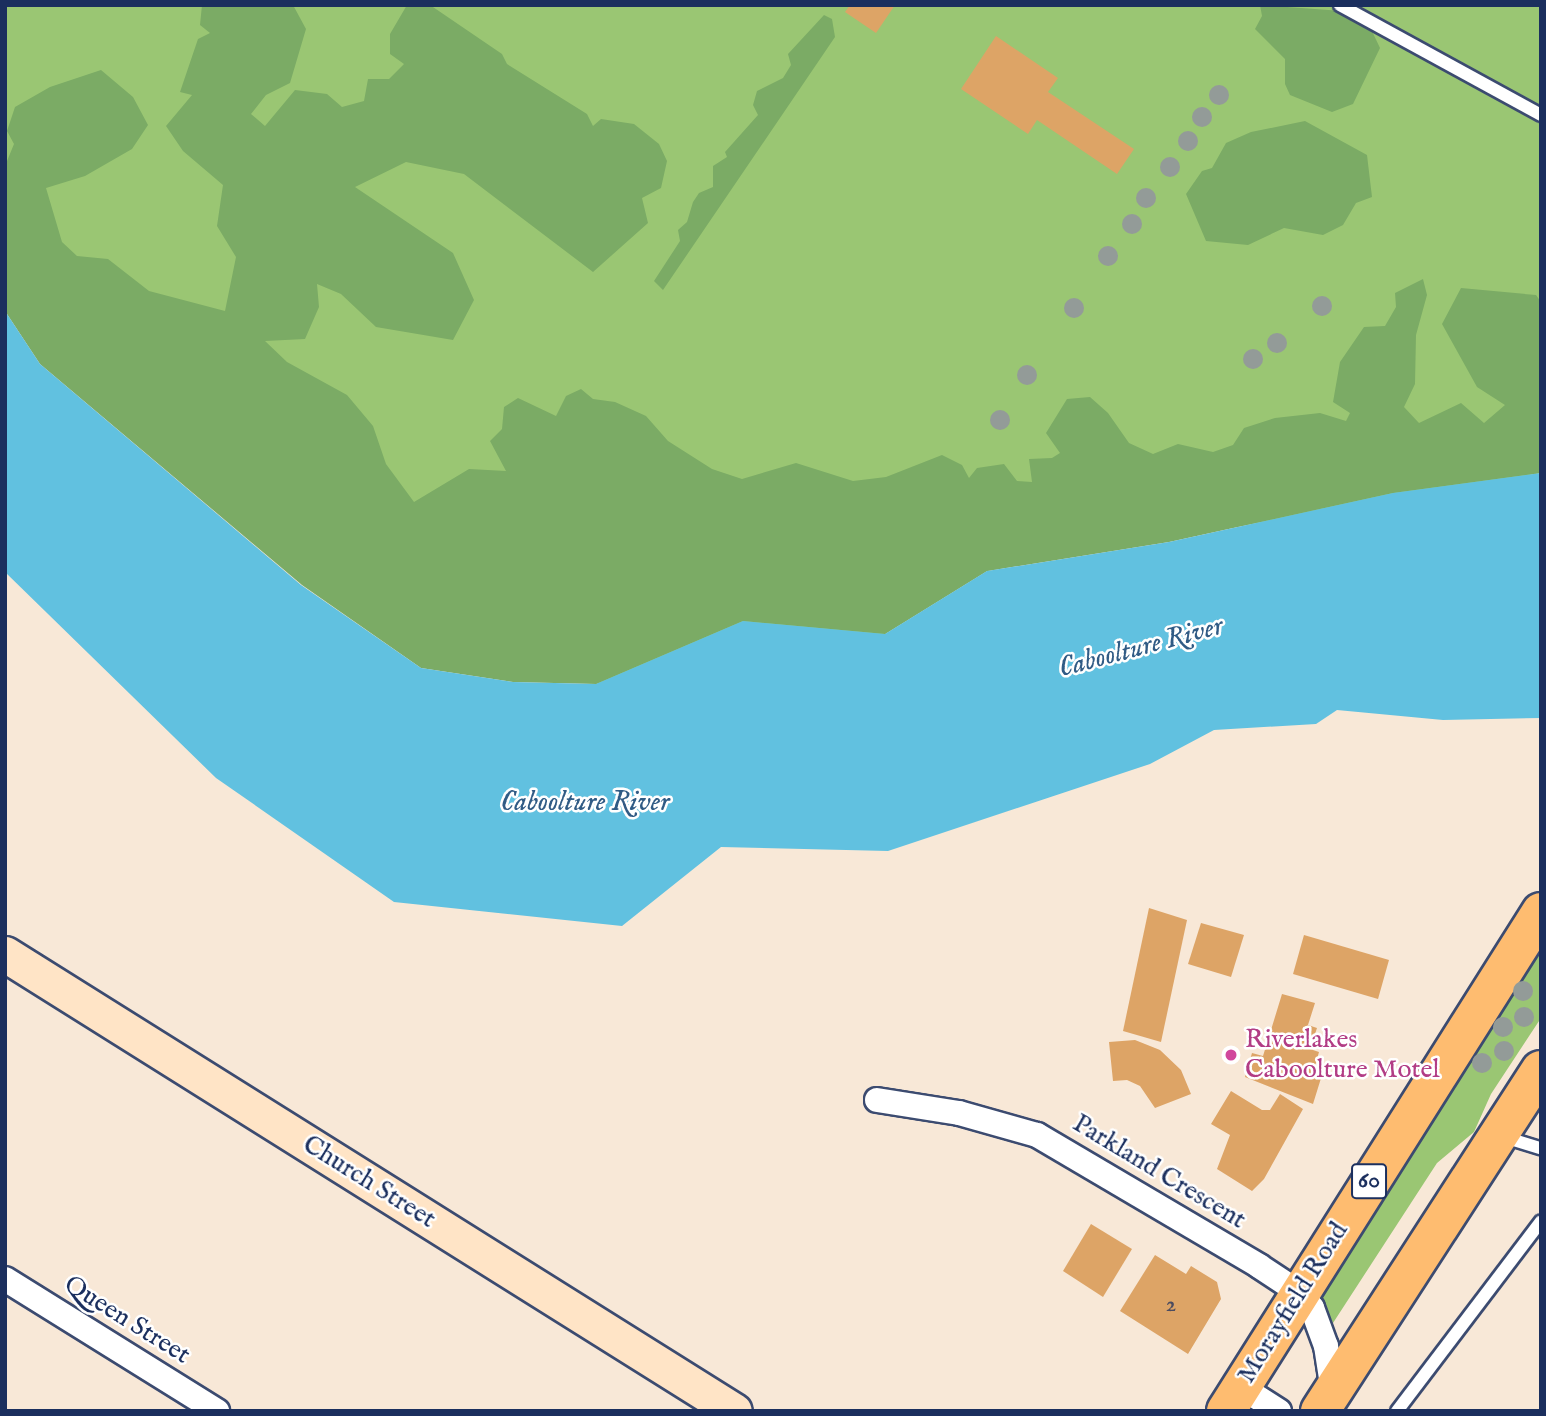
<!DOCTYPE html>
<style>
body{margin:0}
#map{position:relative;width:1546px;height:1416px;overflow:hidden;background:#f8e8d7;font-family:"IM FELL English",serif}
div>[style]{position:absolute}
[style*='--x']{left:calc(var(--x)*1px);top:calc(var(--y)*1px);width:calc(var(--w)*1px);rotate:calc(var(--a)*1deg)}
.green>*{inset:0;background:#9ac673}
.forest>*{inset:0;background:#7bab65}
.water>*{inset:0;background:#61c1e0}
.building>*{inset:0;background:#dda466}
.roads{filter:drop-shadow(2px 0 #3c4b70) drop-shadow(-2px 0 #3c4b70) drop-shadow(0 2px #3c4b70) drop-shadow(0 -2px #3c4b70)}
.lane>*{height:12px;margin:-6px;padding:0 6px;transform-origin:6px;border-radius:6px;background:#fff}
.street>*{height:24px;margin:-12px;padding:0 12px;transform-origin:12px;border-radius:12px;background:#fff}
.secondary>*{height:35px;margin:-17.5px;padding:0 17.5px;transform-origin:17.5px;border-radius:17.5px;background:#ffe4c6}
.primary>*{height:38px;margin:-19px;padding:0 19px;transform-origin:19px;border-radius:19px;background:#febc70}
.trees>*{width:20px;height:20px;margin:-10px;border-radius:50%;background:#939b98}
.dots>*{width:19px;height:19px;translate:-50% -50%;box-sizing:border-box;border:4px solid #fff;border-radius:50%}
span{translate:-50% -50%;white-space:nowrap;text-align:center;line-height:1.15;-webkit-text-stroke:5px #fff;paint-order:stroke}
.number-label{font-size:23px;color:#4c4c60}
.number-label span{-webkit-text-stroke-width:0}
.shield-label span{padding:2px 5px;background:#fff;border:2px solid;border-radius:5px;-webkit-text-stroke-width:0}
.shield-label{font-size:24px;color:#1b2f5e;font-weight:700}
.hotel-label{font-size:26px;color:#b23c85}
.left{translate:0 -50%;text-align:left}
.street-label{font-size:26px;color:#1b2f5e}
.water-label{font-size:28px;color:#305b85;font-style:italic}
.frame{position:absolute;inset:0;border:7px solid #1b2f5e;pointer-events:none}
</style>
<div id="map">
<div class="green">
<i style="clip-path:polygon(5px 5px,1541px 5px,1541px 473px,987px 571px,885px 634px,596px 684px,5px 311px)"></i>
<i style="clip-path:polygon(1541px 950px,1541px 1018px,1491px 1094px,1474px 1132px,1437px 1163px,1333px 1323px,1319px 1293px)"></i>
</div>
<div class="forest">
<i style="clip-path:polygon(202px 5px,293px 5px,306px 29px,290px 83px,266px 95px,251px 114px,265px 126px,295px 90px,327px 94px,342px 107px,364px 101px,368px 79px,389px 79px,404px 64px,390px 54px,390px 34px,407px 5px,430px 5px,502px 54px,507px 64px,587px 114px,593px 126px,601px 119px,634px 124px,659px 144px,667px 161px,661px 188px,642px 198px,648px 223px,593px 272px,464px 174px,406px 162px,355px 187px,453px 253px,474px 300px,453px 340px,376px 327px,341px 294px,317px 284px,319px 307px,305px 339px,265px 341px,287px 362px,347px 395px,373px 426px,386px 464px,414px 502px,469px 469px,506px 471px,490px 441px,502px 429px,504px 407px,518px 398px,556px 416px,566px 396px,581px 389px,593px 399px,615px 402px,646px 416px,668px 441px,712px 469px,742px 479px,796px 463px,853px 481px,886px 477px,942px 455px,962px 465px,969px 478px,977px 468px,1004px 464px,1017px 481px,1032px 482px,1029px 459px,1052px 458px,1060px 453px,1046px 433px,1067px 399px,1090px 397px,1108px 413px,1129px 443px,1153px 454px,1178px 444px,1213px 452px,1233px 445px,1244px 428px,1275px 418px,1320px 413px,1346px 421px,1350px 413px,1333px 402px,1340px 362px,1364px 327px,1385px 326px,1396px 307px,1395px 293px,1423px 279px,1427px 295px,1416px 335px,1415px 384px,1404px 407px,1419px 423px,1461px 403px,1484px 423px,1505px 405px,1477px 387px,1442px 324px,1461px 288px,1536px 295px,1541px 302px,1541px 473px,1393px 493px,1169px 542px,987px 571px,885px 634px,743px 621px,596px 684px,513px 682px,421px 668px,302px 585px,40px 364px,5px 311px,5px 166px,14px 144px,7px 131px,15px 107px,50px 87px,101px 70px,133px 97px,148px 125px,132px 149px,85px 176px,46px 188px,62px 242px,77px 256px,108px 259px,149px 291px,225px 311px,236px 257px,217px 226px,223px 185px,183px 151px,166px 126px,192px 95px,180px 92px,198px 39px,210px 33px,200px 25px)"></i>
<i style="clip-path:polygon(1260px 5px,1342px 11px,1371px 29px,1380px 48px,1353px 104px,1332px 112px,1290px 95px,1285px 84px,1285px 59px,1255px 29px,1262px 16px)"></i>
<i style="clip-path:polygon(824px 15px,832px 19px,835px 37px,663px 290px,654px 281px,680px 241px,678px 230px,687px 222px,693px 202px,699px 193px,713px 187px,713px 166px,727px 157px,725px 152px,758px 115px,753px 105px,757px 91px,783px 78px,791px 65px,788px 54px)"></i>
<i style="clip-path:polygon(1305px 121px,1367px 155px,1372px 197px,1356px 203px,1343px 225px,1323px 235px,1284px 228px,1248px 245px,1206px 241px,1186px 194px,1202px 171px,1212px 168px,1226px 143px,1251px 132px)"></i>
</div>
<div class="water">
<i style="clip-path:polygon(5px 311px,40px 364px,301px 585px,421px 668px,513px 682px,596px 684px,743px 621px,885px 634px,987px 571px,1169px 542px,1393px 493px,1541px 473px,1541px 718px,1443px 720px,1337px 710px,1316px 724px,1214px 730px,1150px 764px,888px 851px,721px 847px,622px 926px,394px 902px,216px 778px,5px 572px)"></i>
</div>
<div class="building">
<i style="clip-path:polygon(850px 5px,895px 5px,876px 33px,845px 12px)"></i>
<i style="clip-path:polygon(996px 36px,1058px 78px,1048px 92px,1134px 149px,1117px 174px,1037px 120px,1028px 134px,961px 89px)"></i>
<i style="clip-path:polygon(1149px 908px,1187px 920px,1161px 1042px,1123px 1031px)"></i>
<i style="clip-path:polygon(1201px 923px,1244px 935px,1231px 977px,1188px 964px)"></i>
<i style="clip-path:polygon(1304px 935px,1389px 960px,1378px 999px,1293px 974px)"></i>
<i style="clip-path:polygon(1282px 994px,1315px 1003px,1308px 1025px,1317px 1028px,1310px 1049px,1319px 1052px,1313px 1073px,1322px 1075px,1313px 1104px,1245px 1077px,1252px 1053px,1263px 1056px)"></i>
<i style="clip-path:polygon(1135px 1040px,1160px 1050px,1181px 1070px,1191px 1094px,1155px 1108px,1140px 1086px,1127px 1080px,1113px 1081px,1109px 1042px)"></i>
<i style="clip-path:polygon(1231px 1091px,1262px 1110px,1270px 1110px,1280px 1094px,1303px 1109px,1264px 1179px,1252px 1191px,1217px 1169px,1230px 1135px,1211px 1124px)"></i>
<i style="clip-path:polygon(1091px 1224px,1132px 1249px,1103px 1297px,1063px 1271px)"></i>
<i style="clip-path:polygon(1155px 1255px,1186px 1274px,1191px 1266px,1217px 1282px,1221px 1299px,1188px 1354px,1120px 1311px)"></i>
</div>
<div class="roads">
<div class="lane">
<i style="--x:1340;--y:5;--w:229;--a:28.7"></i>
<i style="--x:1504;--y:1137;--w:39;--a:17"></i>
<i style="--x:1397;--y:1411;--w:238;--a:-52.8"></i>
</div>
<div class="street">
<i style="--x:877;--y:1100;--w:83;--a:9"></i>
<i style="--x:959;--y:1113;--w:81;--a:15.8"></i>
<i style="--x:1037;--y:1135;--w:258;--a:30.5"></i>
<i style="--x:1259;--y:1266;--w:49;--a:33.4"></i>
<i style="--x:1300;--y:1293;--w:19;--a:51"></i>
<i style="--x:1312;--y:1308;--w:40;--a:69.8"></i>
<i style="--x:1326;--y:1346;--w:46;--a:81.2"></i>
<i style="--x:5;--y:1279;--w:250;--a:31.9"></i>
<i style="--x:1241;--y:1387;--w:45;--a:32.3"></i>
</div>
<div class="secondary">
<i style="--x:5;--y:954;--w:860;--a:32.08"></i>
</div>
<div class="primary">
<i style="--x:1226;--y:1411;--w:590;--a:-57.74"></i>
<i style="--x:1320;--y:1411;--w:406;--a:-57.1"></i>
</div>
</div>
<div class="trees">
<i style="left:1219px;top:95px"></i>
<i style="left:1202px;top:117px"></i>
<i style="left:1188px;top:141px"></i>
<i style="left:1170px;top:167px"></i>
<i style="left:1146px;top:198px"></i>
<i style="left:1132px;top:224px"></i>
<i style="left:1108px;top:256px"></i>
<i style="left:1322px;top:306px"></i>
<i style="left:1074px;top:308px"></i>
<i style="left:1277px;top:343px"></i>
<i style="left:1253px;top:359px"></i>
<i style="left:1027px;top:375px"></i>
<i style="left:1000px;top:420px"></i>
<i style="left:1523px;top:991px"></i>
<i style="left:1524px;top:1017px"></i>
<i style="left:1503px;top:1027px"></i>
<i style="left:1504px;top:1051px"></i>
<i style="left:1482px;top:1063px"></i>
</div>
<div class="dots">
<i style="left:1231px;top:1055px;background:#d1479c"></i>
</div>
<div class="number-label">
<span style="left:1171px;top:1305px">2</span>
</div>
<div class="shield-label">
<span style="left:1369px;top:1181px">60</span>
</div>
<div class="hotel-label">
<span class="left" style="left:1245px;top:1055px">Riverlakes<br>Caboolture Motel</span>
</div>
<div class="street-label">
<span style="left:1159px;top:1172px;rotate:31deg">Parkland Crescent</span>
<span style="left:369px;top:1182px;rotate:32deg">Church Street</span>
<span style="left:1293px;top:1303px;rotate:-58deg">Morayfield Road</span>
<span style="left:127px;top:1320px;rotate:32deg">Queen Street</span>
</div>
<div class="water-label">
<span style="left:1141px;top:648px;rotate:-15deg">Caboolture River</span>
<span style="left:585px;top:803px">Caboolture River</span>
</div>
<div class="frame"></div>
</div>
